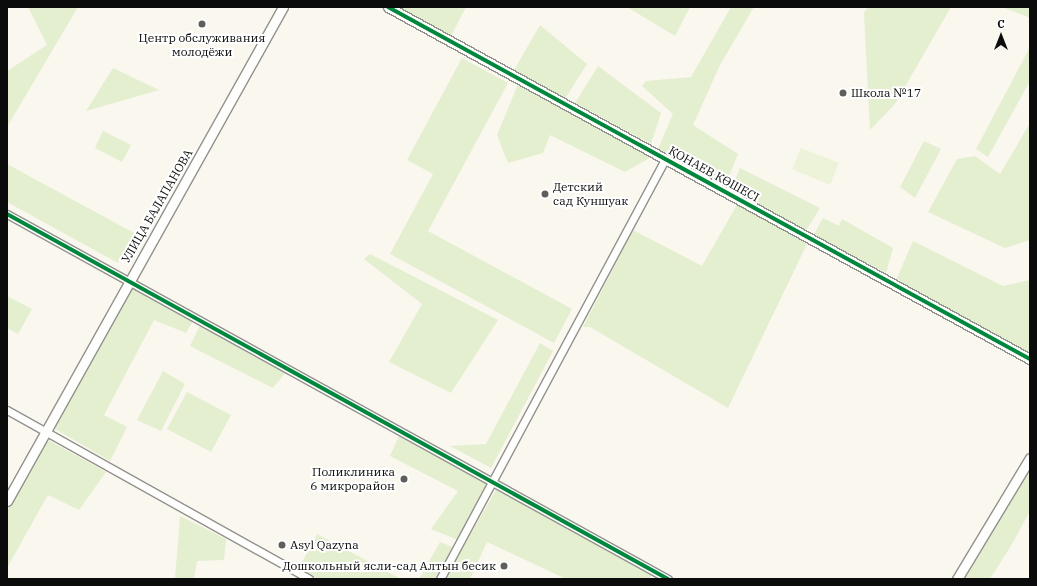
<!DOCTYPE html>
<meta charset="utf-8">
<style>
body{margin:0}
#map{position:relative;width:1037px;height:586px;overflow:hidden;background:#faf7ef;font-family:"IBM Plex Serif",serif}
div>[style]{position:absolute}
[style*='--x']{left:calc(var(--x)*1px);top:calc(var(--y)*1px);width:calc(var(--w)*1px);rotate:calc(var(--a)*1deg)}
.green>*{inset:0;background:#e4efcf}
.pitch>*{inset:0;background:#edf3d9}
.roads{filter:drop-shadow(1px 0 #93918e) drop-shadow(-1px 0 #93918e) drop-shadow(0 1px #93918e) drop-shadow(0 -1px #93918e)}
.minor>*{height:7px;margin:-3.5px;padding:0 3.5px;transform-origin:3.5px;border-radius:3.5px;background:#fefefd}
.tertiary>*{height:9px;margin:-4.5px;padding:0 4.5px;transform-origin:4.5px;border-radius:4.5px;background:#fefefd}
.cycleway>*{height:4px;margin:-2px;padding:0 2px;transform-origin:2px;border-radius:2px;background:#00873e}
.dots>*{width:11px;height:11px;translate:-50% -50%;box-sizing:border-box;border:2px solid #fff;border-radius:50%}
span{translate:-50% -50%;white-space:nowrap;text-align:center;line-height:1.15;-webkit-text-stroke:4px #fff;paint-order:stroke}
.poi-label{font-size:12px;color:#0b0b0b}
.left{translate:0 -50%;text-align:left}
.right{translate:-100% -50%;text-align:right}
.street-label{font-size:12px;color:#0b0b0b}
.frame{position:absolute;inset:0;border:8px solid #0b0b0b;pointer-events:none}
.north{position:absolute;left:981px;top:16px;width:40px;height:40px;-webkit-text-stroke:3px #fff;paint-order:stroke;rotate:0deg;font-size:11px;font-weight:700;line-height:16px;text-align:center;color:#0b0b0b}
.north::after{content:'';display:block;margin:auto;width:14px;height:18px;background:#0b0b0b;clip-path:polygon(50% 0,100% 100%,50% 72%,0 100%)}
</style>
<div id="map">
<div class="green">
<i style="clip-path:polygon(28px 7px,78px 7px,7px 127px,7px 71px,47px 45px)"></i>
<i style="clip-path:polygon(395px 7px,466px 7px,450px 38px)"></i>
<i style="clip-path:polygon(627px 7px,690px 7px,675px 36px)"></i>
<i style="clip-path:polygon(731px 7px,754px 7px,720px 65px,693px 125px,738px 154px,725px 186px,657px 151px,673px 114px,642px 86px,646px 81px,691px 77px)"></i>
<i style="clip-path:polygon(868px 7px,951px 7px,895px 104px,870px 130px,864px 13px)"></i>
<i style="clip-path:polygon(1002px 7px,1030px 7px,1030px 18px)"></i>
<i style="clip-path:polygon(540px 25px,587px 64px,565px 99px,514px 70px)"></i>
<i style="clip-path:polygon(1030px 47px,1030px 81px,988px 157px,976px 149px)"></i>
<i style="clip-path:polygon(462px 58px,508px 83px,428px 231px,572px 309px,554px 343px,390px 254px,433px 174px,407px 160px)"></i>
<i style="clip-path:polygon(598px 66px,661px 113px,651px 144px,575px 103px)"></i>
<i style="clip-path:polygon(113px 68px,159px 90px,86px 111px)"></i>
<i style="clip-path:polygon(519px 82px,653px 156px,625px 172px,550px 135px,543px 153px,508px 163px,497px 135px)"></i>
<i style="clip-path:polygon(1030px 123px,1030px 240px,1005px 248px,928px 212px,957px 159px,975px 156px,1000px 174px)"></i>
<i style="clip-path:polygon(103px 131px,131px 145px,122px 162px,95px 148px)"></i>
<i style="clip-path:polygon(924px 141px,941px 149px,915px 198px,900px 187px)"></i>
<i style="clip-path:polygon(7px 164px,134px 233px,118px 263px,7px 202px)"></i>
<i style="clip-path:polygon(740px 168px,820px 208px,806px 231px,731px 189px)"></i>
<i style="clip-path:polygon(738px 203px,807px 244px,728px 408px,590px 327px,583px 327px,633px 230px,702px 266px)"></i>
<i style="clip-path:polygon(823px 218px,839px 226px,842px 219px,893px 248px,886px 273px,813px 236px)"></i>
<i style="clip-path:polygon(913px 241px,1003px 286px,1030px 280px,1030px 354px,896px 280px)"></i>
<i style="clip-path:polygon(370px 254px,498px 320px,451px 393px,389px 362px,422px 304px,364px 259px)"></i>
<i style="clip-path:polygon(131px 286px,194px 319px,186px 333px,154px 320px,104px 415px,127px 427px,110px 461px,52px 427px)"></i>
<i style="clip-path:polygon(7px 296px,32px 309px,18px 334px,7px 328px)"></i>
<i style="clip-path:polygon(201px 323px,287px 371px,273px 388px,190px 346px)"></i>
<i style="clip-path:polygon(540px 343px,553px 351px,491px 468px,450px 446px,486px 444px)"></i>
<i style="clip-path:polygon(163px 371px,185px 384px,161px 431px,137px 420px)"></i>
<i style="clip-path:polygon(187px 392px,231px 415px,211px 452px,167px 429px)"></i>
<i style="clip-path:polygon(399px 436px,489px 484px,458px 540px,431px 529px,458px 491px,390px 456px)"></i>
<i style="clip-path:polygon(46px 439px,106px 472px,79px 510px,48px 495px,7px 568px,7px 510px)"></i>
<i style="clip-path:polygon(1030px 465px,1030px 511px,1012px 544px,990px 579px,961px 579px)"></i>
<i style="clip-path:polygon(497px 488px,652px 575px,649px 579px,566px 579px,487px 542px,470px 579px,445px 579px)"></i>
<i style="clip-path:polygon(180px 516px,226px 539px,224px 560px,197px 561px,194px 579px,175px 579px)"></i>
<i style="clip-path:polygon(317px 534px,401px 579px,318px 579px,299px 568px)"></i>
<i style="clip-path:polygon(440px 542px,453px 547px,436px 579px,419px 579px)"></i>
</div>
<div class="pitch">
<i style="clip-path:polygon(801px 148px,839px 163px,830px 185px,792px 169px)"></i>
</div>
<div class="roads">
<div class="minor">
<i style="--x:7;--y:214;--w:755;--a:28.91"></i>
<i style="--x:7;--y:410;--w:346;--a:29.2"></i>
<i style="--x:440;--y:579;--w:476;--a:-61.8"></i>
</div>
<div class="tertiary">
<i style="--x:388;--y:7;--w:732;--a:28.74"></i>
<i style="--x:7;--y:501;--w:566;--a:-60.81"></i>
<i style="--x:957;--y:579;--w:141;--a:-58.9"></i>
</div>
</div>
<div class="cycleway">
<i style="--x:388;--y:7;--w:732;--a:28.74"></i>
<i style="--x:7;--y:214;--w:755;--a:28.91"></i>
</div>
<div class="dots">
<i style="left:202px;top:24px;background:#5f5e5b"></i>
<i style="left:843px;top:93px;background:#5f5e5b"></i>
<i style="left:545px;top:194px;background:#5f5e5b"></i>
<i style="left:404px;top:479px;background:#5f5e5b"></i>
<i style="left:282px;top:545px;background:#5f5e5b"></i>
<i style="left:504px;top:566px;background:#5f5e5b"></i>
</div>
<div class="poi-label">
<span style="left:202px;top:45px">Центр обслуживания<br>молодёжи</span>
<span class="left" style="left:851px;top:93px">Школа №17</span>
<span class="left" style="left:553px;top:194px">Детский<br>сад Куншуак</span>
<span class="right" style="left:395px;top:479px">Поликлиника<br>6 микрорайон</span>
<span class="left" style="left:290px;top:545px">Asyl Qazyna</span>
<span class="right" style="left:496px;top:566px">Дошкольный ясли-сад Алтын бесик</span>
</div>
<div class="street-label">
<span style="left:714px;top:174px;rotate:29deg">ҚОНАЕВ КӨШЕСІ</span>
<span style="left:157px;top:206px;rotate:-60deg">УЛИЦА БАЛАПАНОВА</span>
</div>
<div class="frame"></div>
<div class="north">С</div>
</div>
